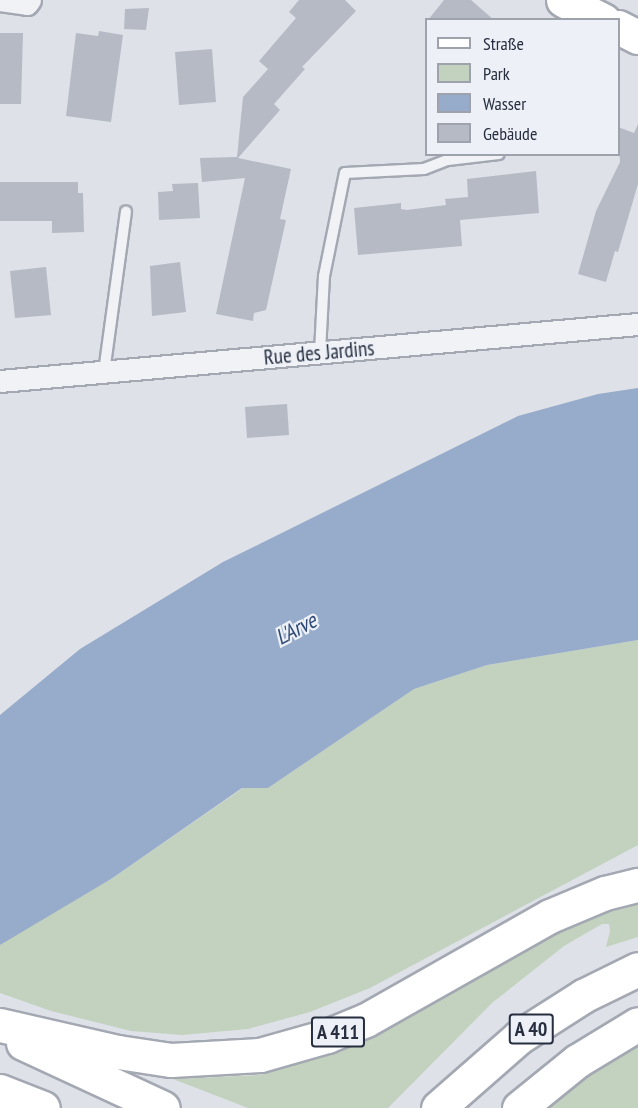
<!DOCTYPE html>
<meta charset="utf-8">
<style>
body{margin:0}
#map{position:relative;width:638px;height:1108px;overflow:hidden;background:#dee1e8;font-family:"PT Sans Narrow",sans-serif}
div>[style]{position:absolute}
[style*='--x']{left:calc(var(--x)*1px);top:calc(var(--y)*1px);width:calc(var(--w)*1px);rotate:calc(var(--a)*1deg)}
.green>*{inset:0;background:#c2d2be}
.water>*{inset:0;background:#97acca}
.building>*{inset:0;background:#b5bac5}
.roads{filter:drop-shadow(2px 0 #a3a8b2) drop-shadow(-2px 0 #a3a8b2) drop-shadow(0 2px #a3a8b2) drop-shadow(0 -2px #a3a8b2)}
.service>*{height:10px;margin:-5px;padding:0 5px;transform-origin:5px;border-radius:5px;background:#f0f2f6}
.minor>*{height:21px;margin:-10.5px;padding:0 10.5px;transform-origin:10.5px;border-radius:10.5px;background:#f0f2f6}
.primary>*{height:33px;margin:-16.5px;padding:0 16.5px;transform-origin:16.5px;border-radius:16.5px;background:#fff}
.motorway>*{height:33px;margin:-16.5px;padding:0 16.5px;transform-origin:16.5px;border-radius:16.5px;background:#fff}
span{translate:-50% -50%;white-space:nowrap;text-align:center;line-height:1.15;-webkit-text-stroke:4.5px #edf0f6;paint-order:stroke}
.shield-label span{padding:2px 4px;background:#edf0f6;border:2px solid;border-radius:4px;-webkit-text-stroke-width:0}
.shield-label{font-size:20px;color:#262e3f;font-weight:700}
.street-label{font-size:21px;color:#262e3f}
.water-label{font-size:22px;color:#2f4a75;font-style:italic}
.legend{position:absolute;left:425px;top:18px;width:195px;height:138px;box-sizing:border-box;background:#edf0f6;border:2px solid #9da2ad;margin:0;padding:8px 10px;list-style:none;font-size:18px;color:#262e3f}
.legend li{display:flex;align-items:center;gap:12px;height:30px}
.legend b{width:30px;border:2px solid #9da2ad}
</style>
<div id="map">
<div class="green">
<i style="clip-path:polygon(638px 640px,638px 845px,370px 988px,310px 1012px,248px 1029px,182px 1035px,131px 1031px,51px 1011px,0 993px,0 945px,12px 936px,111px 879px,243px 788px,268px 788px,414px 689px,487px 665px)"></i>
<i style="clip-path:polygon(638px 903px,638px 937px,606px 947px,610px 931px,609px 924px,602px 924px,564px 946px,492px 1003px,388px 1108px,248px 1108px,173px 1079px,260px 1075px,335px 1053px,406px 1020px,562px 927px)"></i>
<i style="clip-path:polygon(638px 1042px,638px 1108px,545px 1108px,584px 1077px)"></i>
</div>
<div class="water">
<i style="clip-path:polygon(638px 388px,638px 640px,487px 665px,414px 689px,268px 788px,242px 788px,111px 879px,0 945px,0 715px,80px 649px,223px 562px,518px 416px,598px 394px)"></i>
</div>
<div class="building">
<i style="clip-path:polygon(299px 0,345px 0,356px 11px,302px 67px,305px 69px,274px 104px,280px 110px,238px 158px,291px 169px,280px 219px,286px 220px,266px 310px,254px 313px,253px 321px,216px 314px,245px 178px,202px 182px,200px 158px,237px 157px,243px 97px,268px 69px,259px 61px,296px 18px,289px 12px)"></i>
<i style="clip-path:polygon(444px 0,471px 0,494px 20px,428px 20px)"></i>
<i style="clip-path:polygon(149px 8px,146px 30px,124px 29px,125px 9px)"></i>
<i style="clip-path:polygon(99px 31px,123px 35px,111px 122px,66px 116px,76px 33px,98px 36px)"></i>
<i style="clip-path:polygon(0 33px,23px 33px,21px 104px,0 104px)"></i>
<i style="clip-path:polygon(212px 49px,216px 102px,179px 105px,175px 52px)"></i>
<i style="clip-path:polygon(638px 124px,638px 184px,618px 252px,615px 251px,606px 282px,578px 274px,596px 211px,620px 162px,618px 127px,634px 133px)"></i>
<i style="clip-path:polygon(536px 171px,539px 213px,460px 220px,462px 246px,358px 255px,354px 208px,401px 203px,401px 209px,407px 210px,446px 205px,445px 199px,468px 197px,467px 179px)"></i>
<i style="clip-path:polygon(0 182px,78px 182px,78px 193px,83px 193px,84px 232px,52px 233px,52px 221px,0 221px)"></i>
<i style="clip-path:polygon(198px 183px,200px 218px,159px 220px,158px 192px,173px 191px,172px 184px)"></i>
<i style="clip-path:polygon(180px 262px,186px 312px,152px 316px,150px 266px)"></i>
<i style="clip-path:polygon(46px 267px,51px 315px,15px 318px,10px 271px)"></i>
<i style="clip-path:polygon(287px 404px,289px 435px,247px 438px,245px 407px)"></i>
</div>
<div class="roads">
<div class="service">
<i style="--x:320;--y:352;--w:76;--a:-87"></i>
<i style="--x:324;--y:276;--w:105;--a:-78.5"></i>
<i style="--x:345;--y:173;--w:79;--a:-2.9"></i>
<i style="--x:424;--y:169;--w:26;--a:-21"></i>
<i style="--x:448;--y:160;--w:51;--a:-6.7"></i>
<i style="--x:104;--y:372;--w:162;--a:-82.2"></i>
</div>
<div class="minor">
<i style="--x:0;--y:0;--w:27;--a:8"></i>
<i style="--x:27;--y:4;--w:5;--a:-53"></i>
<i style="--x:0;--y:381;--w:641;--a:-5.11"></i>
</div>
<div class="primary">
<i style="--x:563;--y:0;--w:45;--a:26.6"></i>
<i style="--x:618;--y:27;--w:22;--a:27"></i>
</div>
<div class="motorway">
<i style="--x:0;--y:1025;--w:121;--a:12.9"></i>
<i style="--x:118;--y:1052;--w:54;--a:8.6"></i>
<i style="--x:171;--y:1060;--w:89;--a:-3.2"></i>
<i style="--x:260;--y:1055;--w:70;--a:-15.8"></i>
<i style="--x:327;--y:1036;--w:42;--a:-22.3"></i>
<i style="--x:366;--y:1020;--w:211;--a:-29.5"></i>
<i style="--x:550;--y:916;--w:60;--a:-22.7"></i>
<i style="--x:605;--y:893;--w:34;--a:-14"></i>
<i style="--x:23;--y:1043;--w:154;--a:24.9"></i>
<i style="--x:0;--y:1091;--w:46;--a:21.6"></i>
<i style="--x:438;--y:1108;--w:108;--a:-41.2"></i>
<i style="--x:519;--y:1037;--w:76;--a:-32.6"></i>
<i style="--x:583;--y:996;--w:61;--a:-26.1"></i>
<i style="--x:519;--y:1108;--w:75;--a:-39"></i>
<i style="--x:577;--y:1061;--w:71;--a:-31.2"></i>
</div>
</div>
<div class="shield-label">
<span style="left:531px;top:1029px">A 40</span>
<span style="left:338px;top:1032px">A 411</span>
</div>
<div class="street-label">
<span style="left:319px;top:353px;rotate:-5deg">Rue des Jardins</span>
</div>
<div class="water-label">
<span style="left:296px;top:629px;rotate:-28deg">L'Arve</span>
</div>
<ul class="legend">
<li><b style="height:8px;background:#fff"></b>Straße</li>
<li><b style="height:16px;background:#c2d2be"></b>Park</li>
<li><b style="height:16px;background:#97acca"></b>Wasser</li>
<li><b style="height:16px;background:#b5bac5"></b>Gebäude</li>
</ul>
</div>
